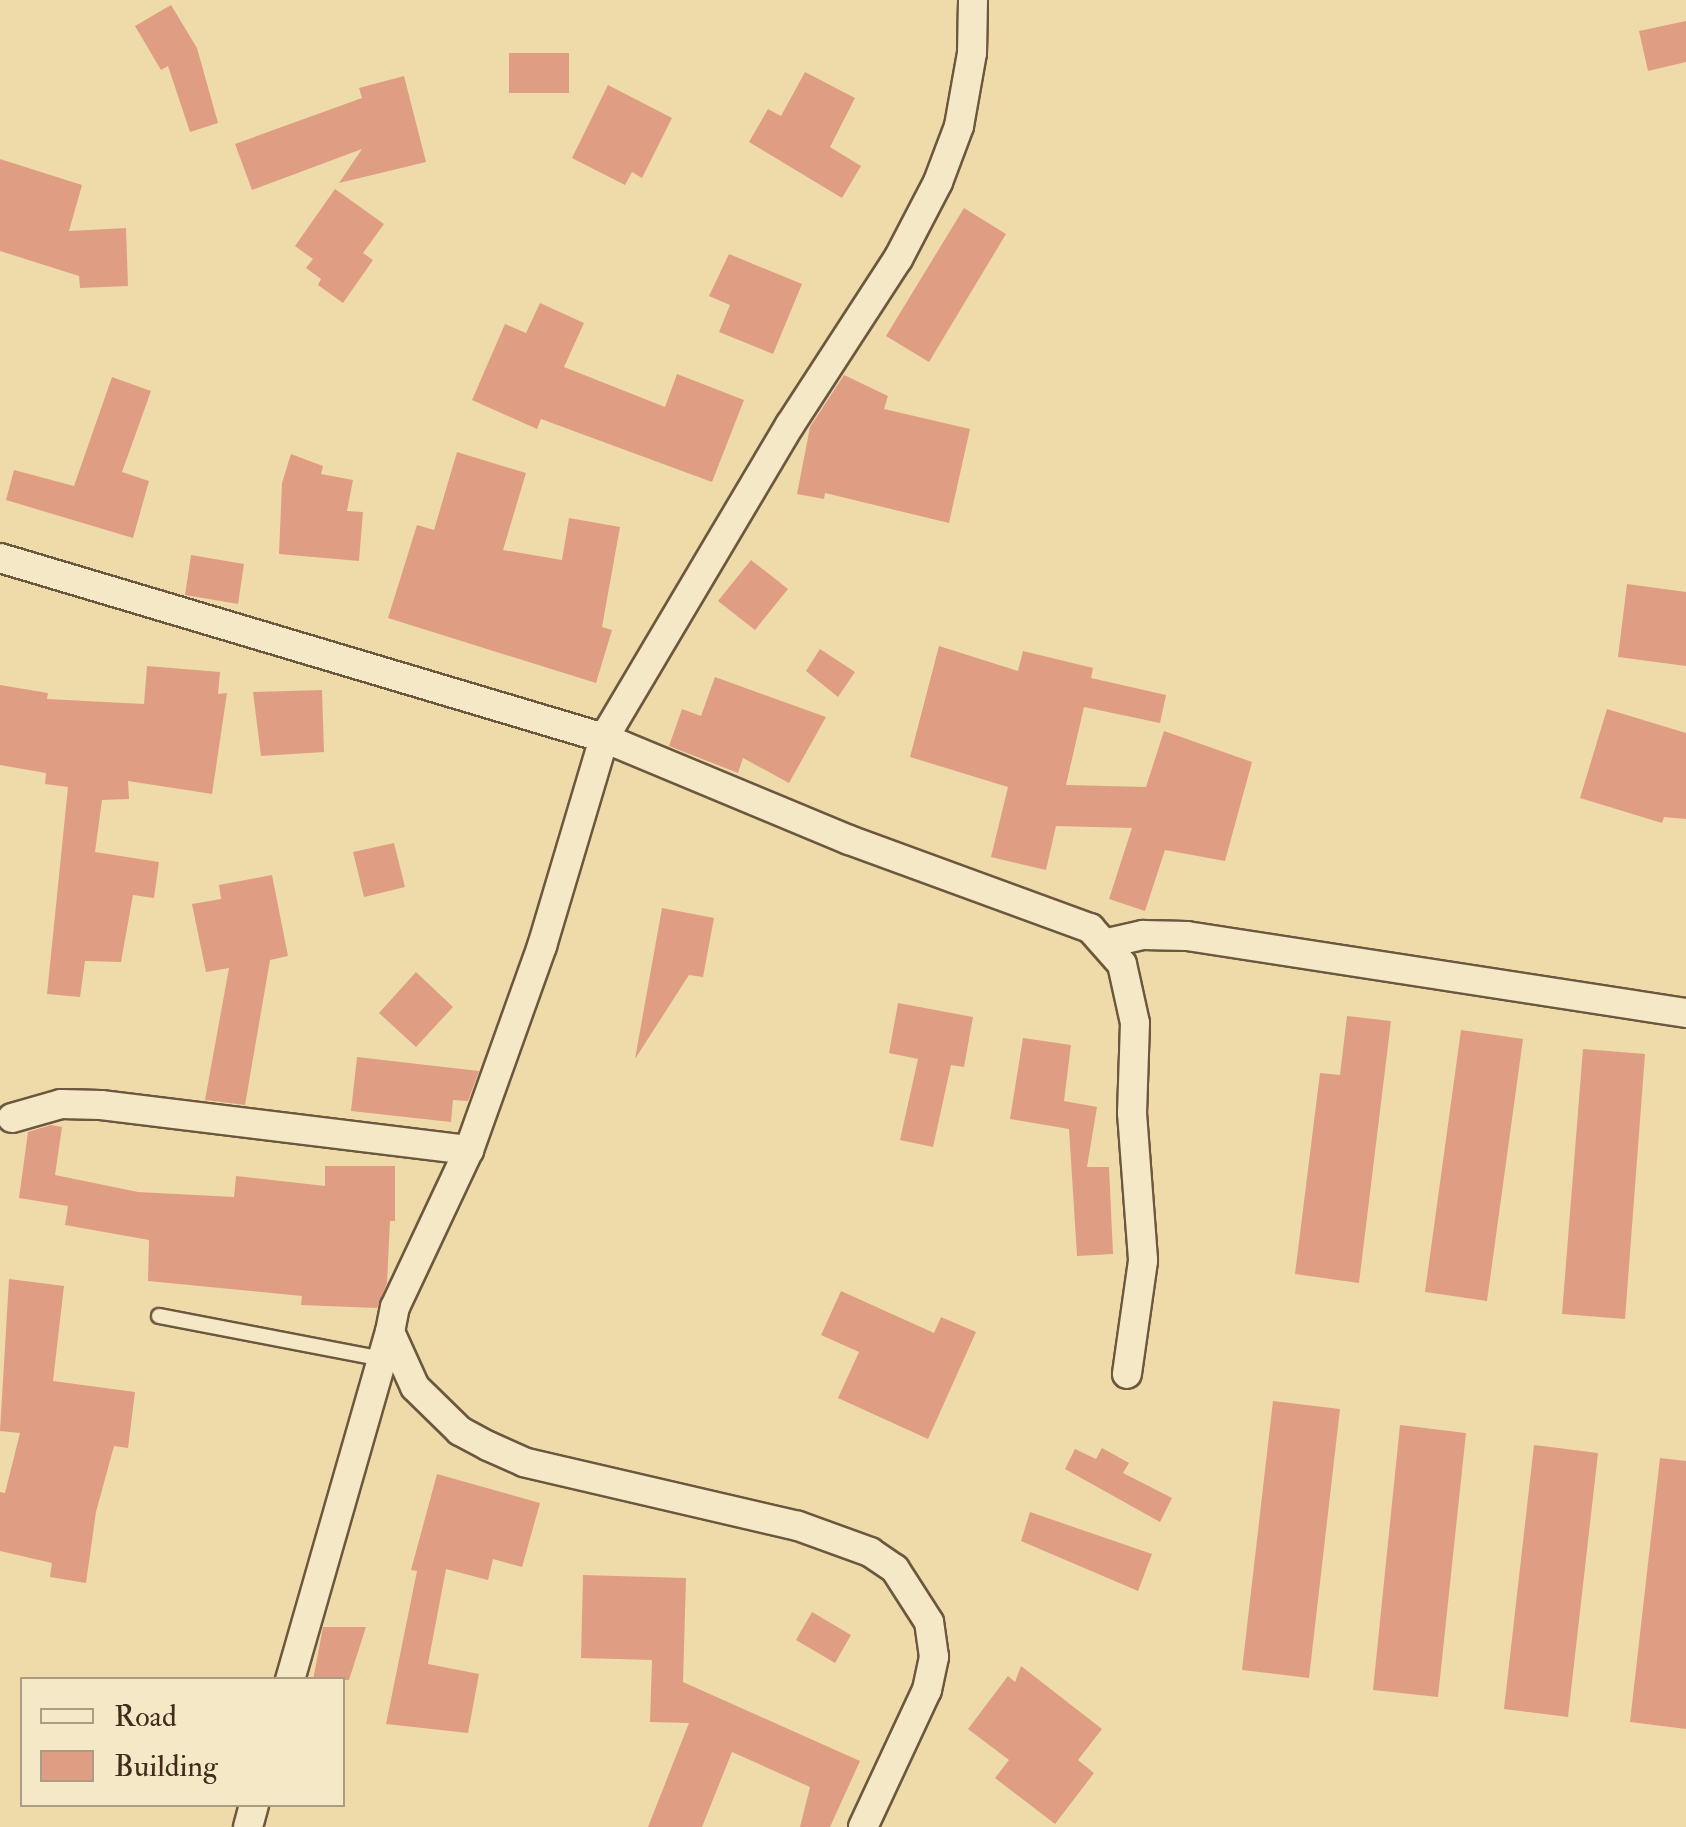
<!DOCTYPE html>
<style>
body{margin:0}
#map{position:relative;width:1686px;height:1827px;overflow:hidden;background:#eedba9;font-family:"IM FELL Double Pica",serif}
div>[style]{position:absolute}
[style*='--x']{left:calc(var(--x)*1px);top:calc(var(--y)*1px);width:calc(var(--w)*1px);rotate:calc(var(--a)*1deg)}
.building>*{inset:0;background:#df9e83}
.roads{filter:drop-shadow(2px 0 #6c573f) drop-shadow(-2px 0 #6c573f) drop-shadow(0 2px #6c573f) drop-shadow(0 -2px #6c573f)}
.service>*{height:14px;margin:-7px;padding:0 7px;transform-origin:7px;border-radius:7px;background:#f4e8c7}
.minor>*{height:28px;margin:-14px;padding:0 14px;transform-origin:14px;border-radius:14px;background:#f4e8c7}
span{translate:-50% -50%;white-space:nowrap;text-align:center;line-height:1.15;-webkit-text-stroke:8px #f4e8c7;paint-order:stroke}
.legend{position:absolute;left:20px;top:1677px;width:325px;height:130px;box-sizing:border-box;background:#f4e8c7;border:2px solid #ac9c83;margin:0;padding:12px 18px;list-style:none;font-size:30px;color:#412b1c}
.legend li{display:flex;align-items:center;gap:20px;height:50px}
.legend b{width:50px;border:2px solid #ac9c83}
</style>
<div id="map">
<div class="building">
<i style="clip-path:polygon(171px 5px,197px 48px,218px 123px,190px 132px,168px 66px,161px 70px,135px 26px)"></i>
<i style="clip-path:polygon(1686px 21px,1686px 62px,1648px 71px,1639px 31px)"></i>
<i style="clip-path:polygon(509px 53px,569px 53px,569px 93px,509px 93px)"></i>
<i style="clip-path:polygon(805px 72px,855px 98px,830px 147px,861px 166px,842px 198px,749px 142px,768px 109px,781px 116px)"></i>
<i style="clip-path:polygon(404px 76px,426px 162px,339px 183px,362px 149px,252px 190px,235px 144px,362px 98px,359px 88px)"></i>
<i style="clip-path:polygon(608px 85px,672px 118px,642px 178px,632px 172px,625px 185px,572px 158px)"></i>
<i style="clip-path:polygon(0 159px,82px 185px,69px 231px,126px 228px,128px 286px,80px 288px,79px 276px,0 251px)"></i>
<i style="clip-path:polygon(335px 189px,384px 224px,363px 253px,373px 260px,343px 303px,318px 285px,321px 279px,306px 268px,313px 259px,295px 246px)"></i>
<i style="clip-path:polygon(964px 208px,1006px 234px,929px 362px,886px 336px)"></i>
<i style="clip-path:polygon(729px 254px,802px 284px,773px 354px,719px 332px,730px 305px,709px 296px)"></i>
<i style="clip-path:polygon(540px 303px,584px 323px,564px 367px,665px 407px,677px 374px,744px 400px,712px 482px,541px 419px,537px 429px,472px 400px,505px 324px,526px 333px)"></i>
<i style="clip-path:polygon(844px 375px,888px 396px,884px 409px,970px 429px,949px 523px,825px 493px,824px 499px,797px 494px,810px 427px)"></i>
<i style="clip-path:polygon(112px 377px,151px 391px,122px 472px,149px 481px,133px 538px,6px 500px,14px 470px,74px 486px)"></i>
<i style="clip-path:polygon(457px 452px,526px 473px,503px 550px,562px 560px,569px 518px,620px 527px,602px 627px,612px 630px,596px 683px,388px 618px,417px 525px,434px 530px)"></i>
<i style="clip-path:polygon(291px 454px,323px 466px,321px 474px,353px 480px,347px 511px,363px 512px,359px 561px,279px 554px,282px 483px)"></i>
<i style="clip-path:polygon(191px 555px,244px 564px,238px 604px,185px 595px)"></i>
<i style="clip-path:polygon(751px 560px,788px 589px,755px 630px,718px 601px)"></i>
<i style="clip-path:polygon(1627px 584px,1686px 592px,1686px 666px,1618px 657px)"></i>
<i style="clip-path:polygon(939px 646px,1018px 671px,1023px 651px,1093px 668px,1091px 678px,1166px 695px,1160px 723px,1084px 707px,1066px 785px,1146px 787px,1164px 731px,1252px 762px,1225px 861px,1165px 850px,1145px 911px,1109px 899px,1132px 828px,1056px 826px,1046px 870px,991px 857px,1008px 787px,910px 757px)"></i>
<i style="clip-path:polygon(820px 649px,855px 672px,838px 697px,806px 671px)"></i>
<i style="clip-path:polygon(147px 666px,220px 672px,218px 694px,227px 693px,212px 794px,128px 781px,129px 799px,102px 800px,95px 852px,159px 862px,154px 898px,133px 895px,121px 962px,85px 961px,80px 997px,47px 994px,68px 787px,45px 784px,46px 773px,0 765px,0 685px,48px 693px,47px 699px,144px 704px)"></i>
<i style="clip-path:polygon(715px 677px,826px 717px,789px 783px,743px 758px,738px 773px,669px 746px,682px 709px,701px 716px)"></i>
<i style="clip-path:polygon(322px 690px,324px 752px,261px 756px,253px 692px)"></i>
<i style="clip-path:polygon(1607px 709px,1686px 733px,1686px 819px,1664px 817px,1662px 823px,1580px 798px)"></i>
<i style="clip-path:polygon(394px 843px,405px 887px,364px 897px,353px 852px)"></i>
<i style="clip-path:polygon(272px 875px,288px 956px,270px 960px,245px 1105px,205px 1100px,229px 968px,206px 972px,192px 904px,221px 899px,219px 885px)"></i>
<i style="clip-path:polygon(662px 908px,714px 918px,703px 977px,689px 975px,635px 1059px)"></i>
<i style="clip-path:polygon(416px 972px,453px 1007px,416px 1047px,379px 1013px)"></i>
<i style="clip-path:polygon(898px 1003px,973px 1017px,964px 1067px,951px 1065px,933px 1147px,900px 1140px,918px 1059px,889px 1053px)"></i>
<i style="clip-path:polygon(1347px 1016px,1391px 1021px,1359px 1283px,1295px 1274px,1320px 1073px,1340px 1075px)"></i>
<i style="clip-path:polygon(1461px 1030px,1523px 1039px,1487px 1301px,1425px 1292px)"></i>
<i style="clip-path:polygon(1023px 1038px,1071px 1045px,1064px 1101px,1097px 1107px,1087px 1167px,1109px 1167px,1113px 1254px,1077px 1256px,1069px 1129px,1010px 1119px)"></i>
<i style="clip-path:polygon(1583px 1049px,1645px 1054px,1625px 1319px,1562px 1314px)"></i>
<i style="clip-path:polygon(357px 1057px,383px 1060px,479px 1071px,468px 1101px,453px 1100px,451px 1122px,351px 1111px)"></i>
<i style="clip-path:polygon(51px 1125px,62px 1127px,55px 1175px,138px 1192px,234px 1197px,236px 1176px,325px 1186px,325px 1166px,395px 1166px,395px 1221px,390px 1221px,387px 1283px,377px 1308px,301px 1305px,302px 1296px,148px 1281px,149px 1240px,65px 1225px,68px 1206px,19px 1198px,28px 1132px)"></i>
<i style="clip-path:polygon(9px 1279px,64px 1286px,53px 1381px,135px 1392px,128px 1448px,114px 1446px,96px 1512px,86px 1583px,50px 1577px,52px 1563px,0 1551px,0 1492px,5px 1493px,20px 1433px,0 1431px)"></i>
<i style="clip-path:polygon(841px 1291px,934px 1333px,941px 1317px,976px 1332px,928px 1439px,838px 1398px,859px 1352px,821px 1335px)"></i>
<i style="clip-path:polygon(1273px 1401px,1340px 1409px,1309px 1678px,1242px 1670px)"></i>
<i style="clip-path:polygon(1400px 1425px,1466px 1433px,1438px 1697px,1373px 1690px)"></i>
<i style="clip-path:polygon(1534px 1445px,1598px 1453px,1568px 1717px,1504px 1709px)"></i>
<i style="clip-path:polygon(1102px 1448px,1129px 1463px,1123px 1473px,1172px 1498px,1160px 1522px,1065px 1469px,1075px 1449px,1096px 1459px)"></i>
<i style="clip-path:polygon(1660px 1458px,1686px 1461px,1686px 1729px,1630px 1722px)"></i>
<i style="clip-path:polygon(437px 1474px,540px 1503px,522px 1567px,493px 1559px,488px 1580px,446px 1569px,428px 1664px,479px 1674px,468px 1733px,386px 1724px,417px 1571px,411px 1570px)"></i>
<i style="clip-path:polygon(1030px 1512px,1152px 1554px,1138px 1591px,1021px 1541px)"></i>
<i style="clip-path:polygon(583px 1575px,686px 1578px,683px 1682px,860px 1761px,830px 1827px,800px 1827px,810px 1787px,732px 1752px,702px 1827px,648px 1827px,689px 1723px,650px 1722px,652px 1660px,581px 1658px)"></i>
<i style="clip-path:polygon(812px 1612px,851px 1635px,835px 1663px,796px 1640px)"></i>
<i style="clip-path:polygon(323px 1627px,366px 1627px,349px 1680px,313px 1680px)"></i>
<i style="clip-path:polygon(1021px 1666px,1102px 1729px,1078px 1760px,1094px 1773px,1055px 1824px,995px 1778px,1009px 1760px,968px 1729px,1008px 1676px,1015px 1682px)"></i>
</div>
<div class="roads">
<div class="service">
<i style="--x:159;--y:1316;--w:227;--a:10.9"></i>
</div>
<div class="minor">
<i style="--x:0;--y:558;--w:630;--a:16.59"></i>
<i style="--x:604;--y:738;--w:265;--a:22.6"></i>
<i style="--x:849;--y:840;--w:257;--a:20.1"></i>
<i style="--x:1090;--y:928;--w:48;--a:48.4"></i>
<i style="--x:1122;--y:964;--w:60;--a:77.6"></i>
<i style="--x:1135;--y:1023;--w:90;--a:91.9"></i>
<i style="--x:1132;--y:1113;--w:148;--a:85.7"></i>
<i style="--x:1143;--y:1261;--w:114;--a:98.1"></i>
<i style="--x:1108;--y:943;--w:36;--a:-13"></i>
<i style="--x:1143;--y:935;--w:44;--a:1.3"></i>
<i style="--x:1187;--y:936;--w:505;--a:8.77"></i>
<i style="--x:12;--y:1118;--w:51;--a:-15.9"></i>
<i style="--x:61;--y:1104;--w:40;--a:1.4"></i>
<i style="--x:101;--y:1105;--w:371;--a:7"></i>
<i style="--x:290;--y:1680;--w:362;--a:-74"></i>
<i style="--x:248;--y:1827;--w:24;--a:-75"></i>
<i style="--x:863;--y:1827;--w:151;--a:-65"></i>
<i style="--x:927;--y:1690;--w:34;--a:-78"></i>
<i style="--x:934;--y:1657;--w:35;--a:-98"></i>
<i style="--x:929;--y:1622;--w:63;--a:-122.7"></i>
<i style="--x:895;--y:1569;--w:30;--a:-146"></i>
<i style="--x:870;--y:1552;--w:77;--a:-160.1"></i>
<i style="--x:798;--y:1526;--w:281;--a:-166.9"></i>
<i style="--x:524;--y:1462;--w:39;--a:-156"></i>
<i style="--x:488;--y:1446;--w:32;--a:-152"></i>
<i style="--x:460;--y:1431;--w:63;--a:-135.6"></i>
<i style="--x:415;--y:1387;--w:60;--a:-114.4"></i>
<i style="--x:390;--y:1332;--w:25;--a:-79"></i>
<i style="--x:395;--y:1307;--w:174;--a:-64.8"></i>
<i style="--x:469;--y:1150;--w:217;--a:-70.3"></i>
<i style="--x:542;--y:946;--w:217;--a:-73.4"></i>
<i style="--x:604;--y:738;--w:364;--a:-59.3"></i>
<i style="--x:790;--y:425;--w:198;--a:-57"></i>
<i style="--x:898;--y:259;--w:87;--a:-62.5"></i>
<i style="--x:938;--y:182;--w:60;--a:-69.4"></i>
<i style="--x:959;--y:126;--w:74;--a:-79.9"></i>
<i style="--x:972;--y:53;--w:53;--a:-88.9"></i>
</div>
</div>
<ul class="legend">
<li><b style="height:12px;background:#f4e8c7"></b>Road</li>
<li><b style="height:28px;background:#df9e83"></b>Building</li>
</ul>
</div>
